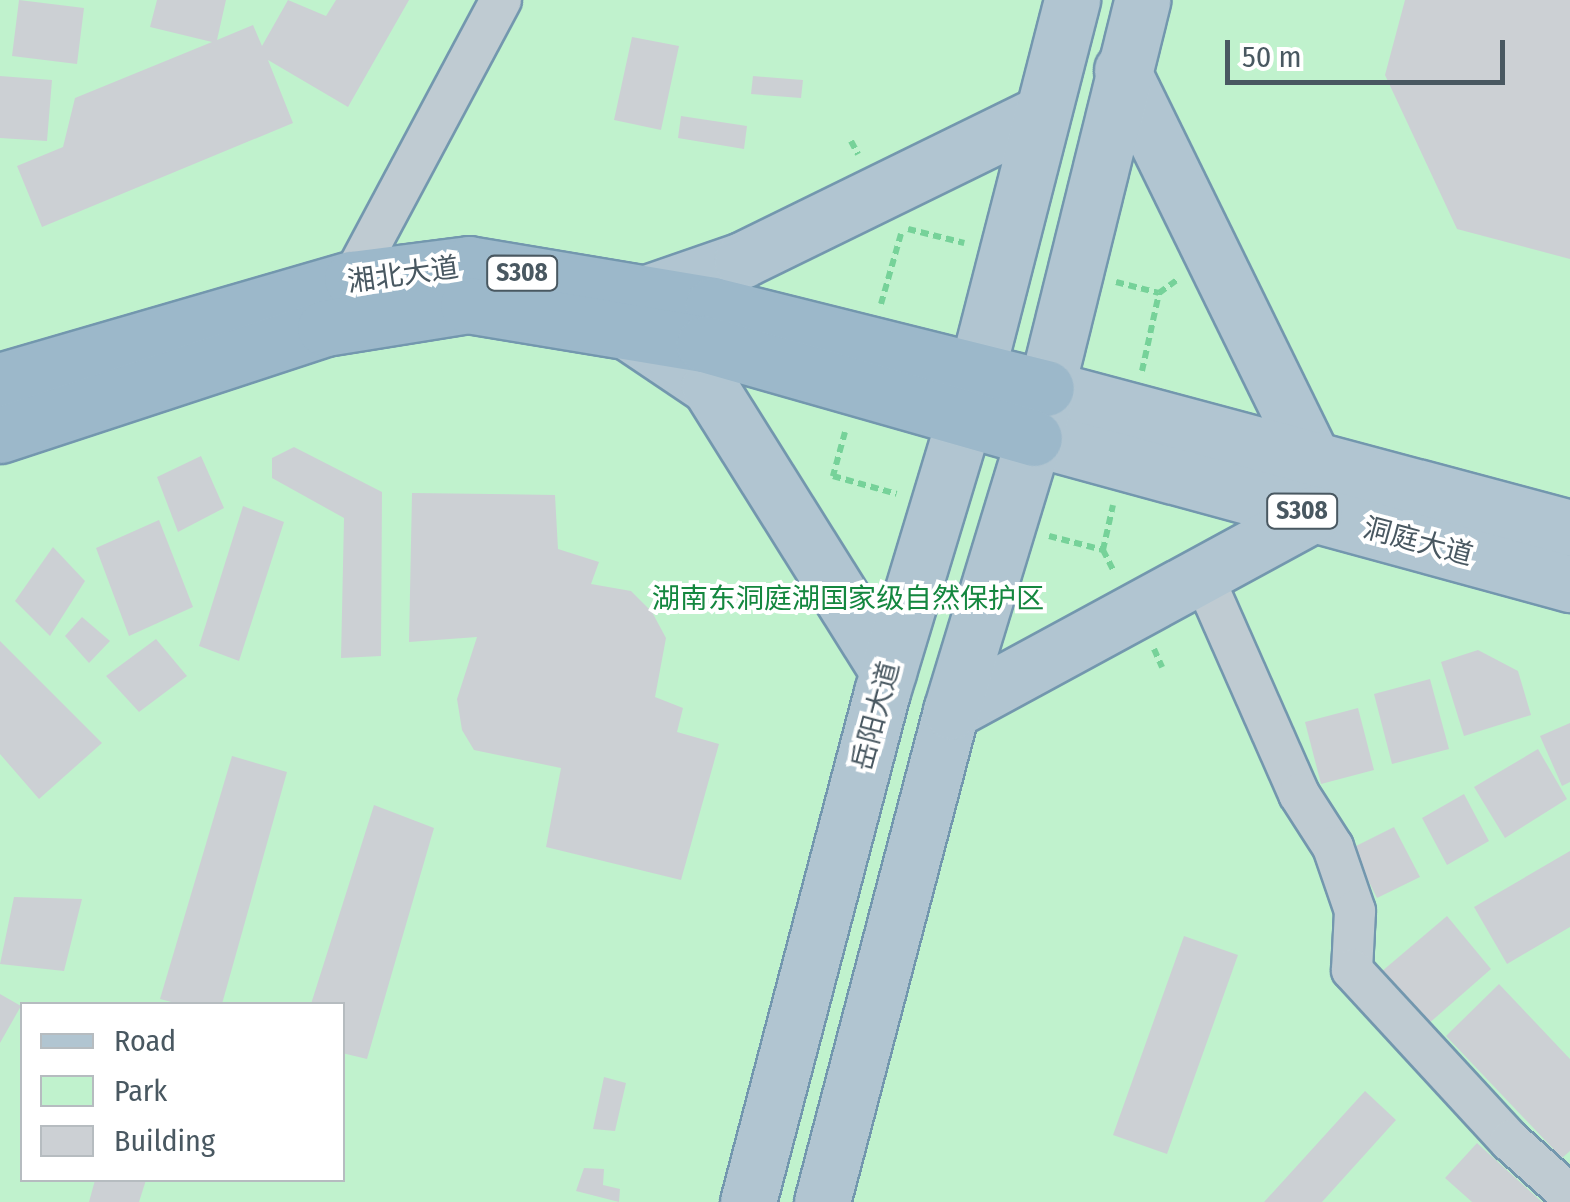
<!DOCTYPE html>
<meta charset="utf-8">
<style>
body{margin:0}
#map{position:relative;width:1570px;height:1202px;overflow:hidden;background:#f4f2f2;font-family:"Fira Sans Condensed","Noto Sans SC",sans-serif}
div>[style]{position:absolute}
[style*='--x']{left:calc(var(--x)*1px);top:calc(var(--y)*1px);width:calc(var(--w)*1px);rotate:calc(var(--a)*1deg)}
.green>*{inset:0;background:#c0f2cd}
.building>*{inset:0;background:#ccd0d4}
.path>*{height:6px;margin-top:-3px;transform-origin:0;background:repeating-linear-gradient(90deg,#76d299 0 8px,transparent 0 13px)}
.roads{filter:drop-shadow(2px 0 #7397ae) drop-shadow(-2px 0 #7397ae) drop-shadow(0 2px #7397ae) drop-shadow(0 -2px #7397ae)}
.minor>*{height:40px;margin:-20px;padding:0 20px;transform-origin:20px;border-radius:20px;background:#bfcbd2}
.primary>*{height:55px;margin:-27.5px;padding:0 27.5px;transform-origin:27.5px;border-radius:27.5px;background:#b1c5d1}
.trunk>*{height:55px;margin:-27.5px;padding:0 27.5px;transform-origin:27.5px;border-radius:27.5px;background:#9cb8ca}
span{translate:-50% -50%;white-space:nowrap;text-align:center;line-height:1.15;-webkit-text-stroke:8px #fff;paint-order:stroke}
.shield-label span{padding:2px 8px;background:#fff;border:2px solid;border-radius:8px;-webkit-text-stroke-width:0}
.shield-label{font-size:25px;color:#495861;font-weight:700}
.street-label{font-size:28px;color:#495861}
.park-label{font-size:28px;color:#14873f}
.legend{position:absolute;left:20px;top:1002px;width:325px;height:180px;box-sizing:border-box;background:#fff;border:2px solid #b6bcc0;margin:0;padding:12px 18px;list-style:none;font-size:30px;color:#495861}
.legend li{display:flex;align-items:center;gap:20px;height:50px}
.legend b{width:50px;border:2px solid #b6bcc0}
.scale{position:absolute;left:1225px;top:40px;width:280px;height:45px;box-sizing:border-box;border:5px solid #495861;border-top:0;padding-left:12px;font-size:30px;line-height:35px;white-space:nowrap;color:#495861;-webkit-text-stroke:8px #fff;paint-order:stroke}
</style>
<div id="map">
<div class="green">
<i style="clip-path:polygon(evenodd,0 0,1570px 0,1570px 1202px,0 1202px,0 0,22px 1004px,342px 1004px,342px 1180px,22px 1180px,22px 1004px)"></i>
</div>
<div class="building">
<i style="clip-path:polygon(19px 0,84px 8px,77px 64px,12px 56px)"></i>
<i style="clip-path:polygon(157px 0,226px 0,217px 40px,253px 25px,262px 46px,288px 0,326px 16px,336px 0,409px 0,348px 107px,268px 60px,293px 123px,42px 227px,17px 166px,63px 147px,75px 98px,212px 42px,150px 27px)"></i>
<i style="clip-path:polygon(1405px 0,1570px 0,1570px 259px,1457px 229px,1385px 75px)"></i>
<i style="clip-path:polygon(632px 37px,679px 46px,661px 130px,614px 120px)"></i>
<i style="clip-path:polygon(0 76px,52px 80px,47px 141px,0 138px)"></i>
<i style="clip-path:polygon(753px 76px,803px 80px,801px 98px,751px 94px)"></i>
<i style="clip-path:polygon(681px 116px,747px 126px,744px 149px,678px 138px)"></i>
<i style="clip-path:polygon(294px 447px,382px 492px,381px 656px,341px 658px,344px 518px,272px 478px,272px 458px)"></i>
<i style="clip-path:polygon(201px 456px,224px 508px,178px 532px,157px 477px)"></i>
<i style="clip-path:polygon(412px 493px,555px 495px,558px 549px,599px 562px,591px 584px,631px 591px,652px 612px,666px 638px,655px 697px,683px 708px,677px 732px,719px 744px,681px 880px,546px 847px,561px 768px,474px 750px,462px 730px,457px 699px,477px 637px,409px 642px)"></i>
<i style="clip-path:polygon(243px 506px,284px 522px,239px 661px,199px 646px)"></i>
<i style="clip-path:polygon(159px 520px,193px 607px,129px 636px,96px 548px)"></i>
<i style="clip-path:polygon(53px 547px,85px 581px,50px 636px,15px 601px)"></i>
<i style="clip-path:polygon(82px 617px,110px 641px,89px 663px,65px 636px)"></i>
<i style="clip-path:polygon(156px 639px,187px 676px,139px 712px,106px 676px)"></i>
<i style="clip-path:polygon(0 641px,102px 743px,39px 799px,0 754px)"></i>
<i style="clip-path:polygon(1478px 650px,1518px 671px,1531px 715px,1464px 736px,1441px 662px)"></i>
<i style="clip-path:polygon(1430px 679px,1449px 749px,1392px 764px,1374px 694px)"></i>
<i style="clip-path:polygon(1358px 708px,1374px 770px,1321px 784px,1305px 722px)"></i>
<i style="clip-path:polygon(1570px 723px,1570px 782px,1562px 786px,1540px 736px)"></i>
<i style="clip-path:polygon(1538px 749px,1567px 799px,1505px 838px,1474px 787px)"></i>
<i style="clip-path:polygon(232px 756px,287px 772px,222px 1004px,179px 1004px,160px 999px)"></i>
<i style="clip-path:polygon(1464px 794px,1489px 841px,1447px 865px,1422px 818px)"></i>
<i style="clip-path:polygon(374px 805px,434px 828px,367px 1059px,342px 1053px,342px 1004px,311px 1004px)"></i>
<i style="clip-path:polygon(1394px 827px,1420px 877px,1377px 898px,1352px 848px)"></i>
<i style="clip-path:polygon(1570px 851px,1570px 927px,1507px 964px,1474px 907px)"></i>
<i style="clip-path:polygon(14px 897px,82px 899px,64px 971px,0 964px)"></i>
<i style="clip-path:polygon(1447px 916px,1491px 969px,1427px 1025px,1381px 972px)"></i>
<i style="clip-path:polygon(1184px 936px,1238px 955px,1167px 1154px,1113px 1135px)"></i>
<i style="clip-path:polygon(1499px 984px,1570px 1059px,1570px 1151px,1562px 1158px,1446px 1036px)"></i>
<i style="clip-path:polygon(0 994px,21px 1006px,0 1043px)"></i>
<i style="clip-path:polygon(604px 1077px,626px 1083px,615px 1131px,593px 1129px)"></i>
<i style="clip-path:polygon(1365px 1091px,1396px 1120px,1322px 1202px,1264px 1202px)"></i>
<i style="clip-path:polygon(1477px 1143px,1542px 1202px,1472px 1202px,1445px 1178px)"></i>
<i style="clip-path:polygon(584px 1168px,604px 1169px,603px 1185px,620px 1189px,619px 1202px,576px 1191px)"></i>
<i style="clip-path:polygon(95px 1180px,146px 1180px,139px 1202px,89px 1202px)"></i>
</div>
<div class="path">
<i style="--x:851;--y:141;--w:15;--a:62"></i>
<i style="--x:908;--y:229;--w:58;--a:14"></i>
<i style="--x:1116;--y:282;--w:44;--a:14.3"></i>
<i style="--x:1159;--y:293;--w:24;--a:-36"></i>
<i style="--x:881;--y:304;--w:73;--a:-74.1"></i>
<i style="--x:1142;--y:371;--w:80;--a:-77.7"></i>
<i style="--x:845;--y:432;--w:46;--a:105.3"></i>
<i style="--x:833;--y:476;--w:66;--a:15.7"></i>
<i style="--x:1049;--y:536;--w:56;--a:14.5"></i>
<i style="--x:1103;--y:550;--w:46;--a:-77.5"></i>
<i style="--x:1103;--y:550;--w:25;--a:63"></i>
<i style="--x:1154;--y:649;--w:20;--a:66"></i>
</div>
<div class="roads">
<div class="minor">
<i style="--x:352;--y:279;--w:316;--a:-61.9"></i>
<i style="--x:1202;--y:574;--w:240;--a:66.2"></i>
<i style="--x:1299;--y:794;--w:63;--a:57.3"></i>
<i style="--x:1333;--y:847;--w:68;--a:71"></i>
<i style="--x:1355;--y:911;--w:59;--a:92.9"></i>
<i style="--x:1352;--y:970;--w:233;--a:47.3"></i>
<i style="--x:1510;--y:1141;--w:81;--a:42"></i>
</div>
<div class="primary">
<i style="--x:1122;--y:70;--w:431;--a:63.9"></i>
<i style="--x:644;--y:294;--w:104;--a:-19.1"></i>
<i style="--x:742;--y:260;--w:334;--a:-26.1"></i>
<i style="--x:627;--y:331;--w:99;--a:33.9"></i>
<i style="--x:709;--y:386;--w:337;--a:57.9"></i>
<i style="--x:1046;--y:388;--w:542;--a:14.96"></i>
<i style="--x:1034;--y:438;--w:556;--a:15.24"></i>
<i style="--x:951;--y:711;--w:413;--a:-28.5"></i>
<i style="--x:748;--y:1202;--w:527;--a:-75.28"></i>
<i style="--x:882;--y:692;--w:287;--a:-73.2"></i>
<i style="--x:965;--y:417;--w:431;--a:-75.6"></i>
<i style="--x:822;--y:1202;--w:508;--a:-75.28"></i>
<i style="--x:951;--y:711;--w:285;--a:-73.1"></i>
<i style="--x:1034;--y:438;--w:451;--a:-76.1"></i>
</div>
<div class="trunk">
<i style="--x:0;--y:381;--w:366;--a:-16.2"></i>
<i style="--x:352;--y:279;--w:118;--a:-7.3"></i>
<i style="--x:469;--y:264;--w:247;--a:9.5"></i>
<i style="--x:713;--y:305;--w:343;--a:14"></i>
<i style="--x:0;--y:435;--w:342;--a:-18.2"></i>
<i style="--x:325;--y:328;--w:145;--a:-9.1"></i>
<i style="--x:468;--y:305;--w:239;--a:9.4"></i>
<i style="--x:704;--y:344;--w:343;--a:15.9"></i>
</div>
</div>
<div class="shield-label">
<span style="left:522px;top:273px">S308</span>
<span style="left:1302px;top:511px">S308</span>
</div>
<div class="street-label">
<span style="left:403px;top:275px;rotate:-8deg">湘北大道</span>
<span style="left:1418px;top:542px;rotate:15deg">洞庭大道</span>
<span style="left:876px;top:716px;rotate:-75deg">岳阳大道</span>
</div>
<div class="park-label">
<span style="left:848px;top:599px">湖南东洞庭湖国家级自然保护区</span>
</div>
<ul class="legend">
<li><b style="height:12px;background:#b1c5d1"></b>Road</li>
<li><b style="height:28px;background:#c0f2cd"></b>Park</li>
<li><b style="height:28px;background:#ccd0d4"></b>Building</li>
</ul>
<div class="scale">50 m</div>
</div>
